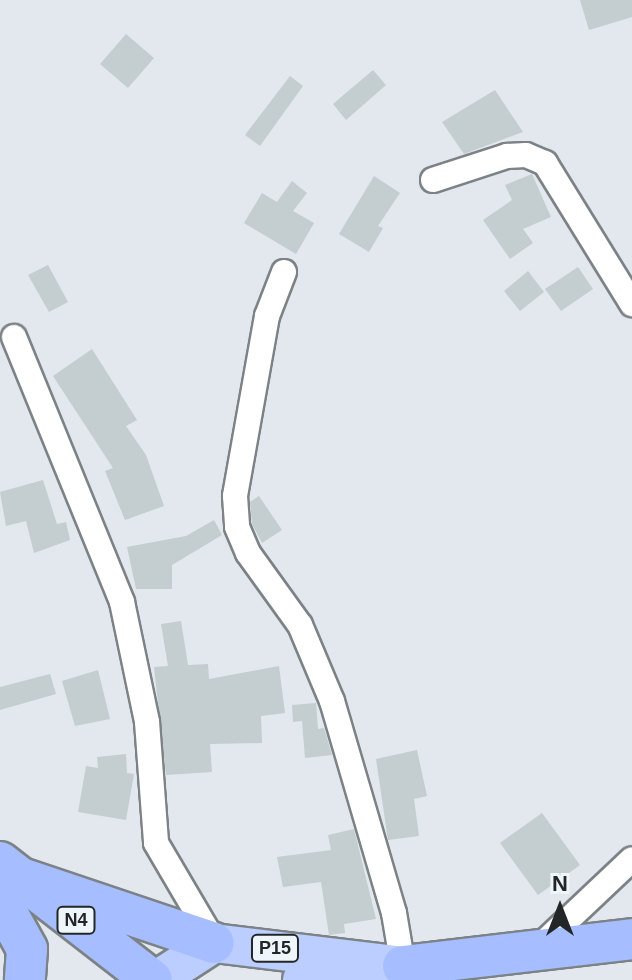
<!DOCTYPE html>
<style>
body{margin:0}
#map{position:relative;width:632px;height:980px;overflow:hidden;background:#e2e8ed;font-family:Arial,sans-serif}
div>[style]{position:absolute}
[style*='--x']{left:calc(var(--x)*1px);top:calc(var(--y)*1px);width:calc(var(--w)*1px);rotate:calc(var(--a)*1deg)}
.building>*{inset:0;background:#c4cdcf}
.roads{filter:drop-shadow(2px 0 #7c8286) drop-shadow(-2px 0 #7c8286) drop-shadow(0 2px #7c8286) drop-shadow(0 -2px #7c8286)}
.minor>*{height:24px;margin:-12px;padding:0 12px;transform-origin:12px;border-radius:12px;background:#fff}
.primary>*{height:38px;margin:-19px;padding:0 19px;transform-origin:19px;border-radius:19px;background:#bcceff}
.trunk>*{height:40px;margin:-20px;padding:0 20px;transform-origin:20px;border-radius:20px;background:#a6beff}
span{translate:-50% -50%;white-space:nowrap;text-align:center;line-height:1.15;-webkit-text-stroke:6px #eff6fb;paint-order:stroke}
.shield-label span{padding:2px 6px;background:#eff6fb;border:2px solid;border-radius:6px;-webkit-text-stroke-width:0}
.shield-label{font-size:18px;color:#232627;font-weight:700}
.north{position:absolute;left:520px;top:868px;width:80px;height:80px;-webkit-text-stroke:6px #eff6fb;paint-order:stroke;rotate:0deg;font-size:22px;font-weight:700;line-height:32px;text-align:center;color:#232627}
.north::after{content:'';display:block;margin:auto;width:28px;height:36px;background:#232627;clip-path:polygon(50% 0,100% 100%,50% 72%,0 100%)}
</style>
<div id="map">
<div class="building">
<i style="clip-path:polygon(580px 0,632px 0,632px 17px,589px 30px)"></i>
<i style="clip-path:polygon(126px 34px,154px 58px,128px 88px,100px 64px)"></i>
<i style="clip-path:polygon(373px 70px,386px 85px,346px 120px,333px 104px)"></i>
<i style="clip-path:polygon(290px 76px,303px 86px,260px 146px,245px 135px)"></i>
<i style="clip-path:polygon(495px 90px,523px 132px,464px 154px,442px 122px)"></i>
<i style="clip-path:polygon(532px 174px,551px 217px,523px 229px,533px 243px,510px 259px,483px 220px,512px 200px,505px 185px)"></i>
<i style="clip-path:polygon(374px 176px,400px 193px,378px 226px,383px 228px,369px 252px,339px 234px)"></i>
<i style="clip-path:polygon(292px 181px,307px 193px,293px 211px,314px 223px,296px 254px,244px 223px,262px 193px,277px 202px)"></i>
<i style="clip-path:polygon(48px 265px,68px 302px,49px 312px,28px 275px)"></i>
<i style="clip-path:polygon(578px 267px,593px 289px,561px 311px,545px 289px)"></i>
<i style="clip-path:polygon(528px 271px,544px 292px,520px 311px,504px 291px)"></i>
<i style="clip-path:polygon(92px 349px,137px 420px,126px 426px,146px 455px,164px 506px,125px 520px,105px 471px,113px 468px,53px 376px)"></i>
<i style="clip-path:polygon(43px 480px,57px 524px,66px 522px,70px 540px,34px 553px,26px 521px,6px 526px,0 492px)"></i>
<i style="clip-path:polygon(259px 496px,282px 530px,262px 543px,252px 524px,250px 502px)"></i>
<i style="clip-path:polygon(214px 520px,222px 535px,172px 565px,172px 589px,136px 589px,127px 547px,186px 536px)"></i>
<i style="clip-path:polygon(181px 621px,188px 665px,208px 664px,209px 679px,279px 666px,285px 713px,261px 716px,262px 743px,210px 744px,212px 772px,166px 775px,154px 667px,168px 666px,161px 624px)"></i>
<i style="clip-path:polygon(98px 670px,110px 719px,75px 726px,62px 681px)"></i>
<i style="clip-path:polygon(50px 674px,56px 694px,0 710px,0 687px)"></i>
<i style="clip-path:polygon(316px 703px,318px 729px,324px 728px,332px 755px,305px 758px,302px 721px,293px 722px,292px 705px)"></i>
<i style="clip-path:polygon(417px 750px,427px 796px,414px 799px,419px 836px,388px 840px,376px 759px)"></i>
<i style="clip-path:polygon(126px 754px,127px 773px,134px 774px,126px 820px,78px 812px,86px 766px,98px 768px,97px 757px)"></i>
<i style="clip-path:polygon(542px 813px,580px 865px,538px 895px,500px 843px)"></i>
<i style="clip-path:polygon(354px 829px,376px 919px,344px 924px,345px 933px,329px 935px,321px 882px,283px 887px,277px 857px,331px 850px,328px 835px)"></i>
</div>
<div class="roads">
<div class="minor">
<i style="--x:433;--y:180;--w:78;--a:-18"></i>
<i style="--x:507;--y:156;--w:19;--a:-3"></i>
<i style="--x:526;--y:155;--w:21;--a:23"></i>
<i style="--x:545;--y:163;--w:166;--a:58.3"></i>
<i style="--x:284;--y:272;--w:47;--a:111.1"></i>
<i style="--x:267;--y:316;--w:183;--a:100.1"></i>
<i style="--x:235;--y:496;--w:31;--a:86"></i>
<i style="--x:237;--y:527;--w:28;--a:67"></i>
<i style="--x:248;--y:553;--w:89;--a:54.2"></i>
<i style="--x:300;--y:625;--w:82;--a:67.2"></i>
<i style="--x:332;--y:701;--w:221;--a:73.7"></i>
<i style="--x:394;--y:913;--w:54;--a:80.4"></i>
<i style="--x:14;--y:337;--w:286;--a:67.8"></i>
<i style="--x:122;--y:602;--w:123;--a:78.2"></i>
<i style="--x:147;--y:722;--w:121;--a:85.7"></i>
<i style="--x:156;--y:843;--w:115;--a:59.6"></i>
<i style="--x:538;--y:948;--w:129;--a:-43.4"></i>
</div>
<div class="primary">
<i style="--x:157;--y:980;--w:68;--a:-33"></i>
<i style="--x:214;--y:943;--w:190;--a:6.9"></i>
<i style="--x:302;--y:980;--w:60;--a:-7.7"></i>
</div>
<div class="trunk">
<i style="--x:0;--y:862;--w:192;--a:37.8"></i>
<i style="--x:24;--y:879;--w:200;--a:18.6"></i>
<i style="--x:0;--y:900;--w:56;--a:61.1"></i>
<i style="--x:27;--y:949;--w:31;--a:94"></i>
<i style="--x:403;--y:966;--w:231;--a:-6.7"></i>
</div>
</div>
<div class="shield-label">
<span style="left:76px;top:920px">N4</span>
<span style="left:275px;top:948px">P15</span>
</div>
<div class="north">N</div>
</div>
